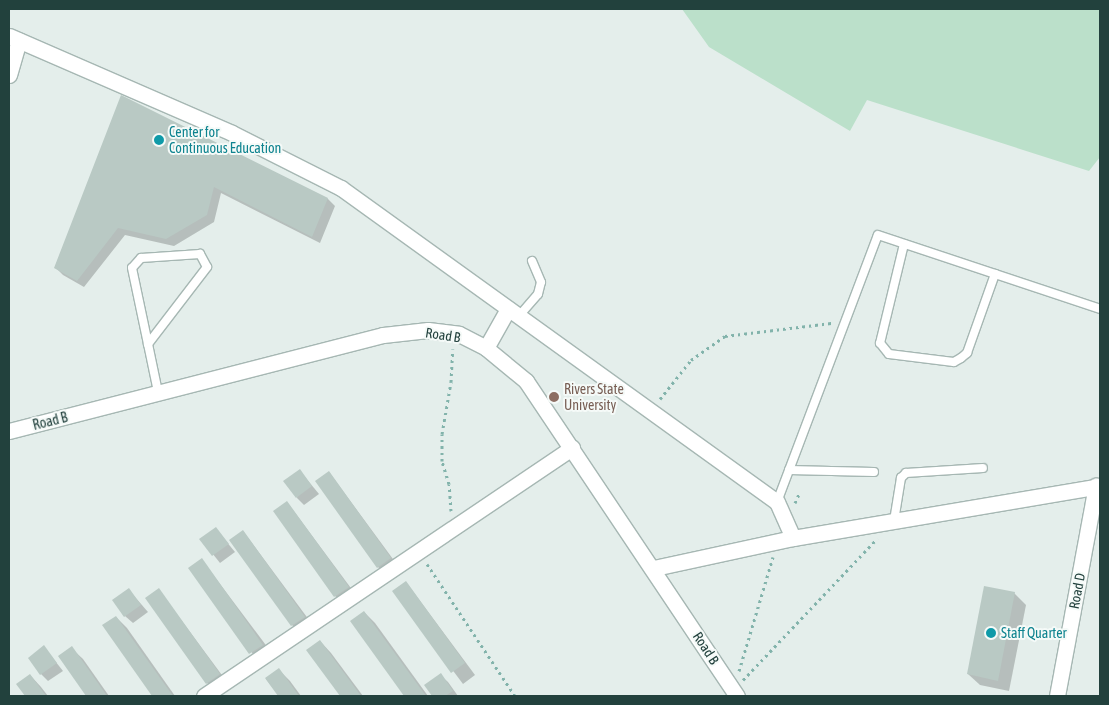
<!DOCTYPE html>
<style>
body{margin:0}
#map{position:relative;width:1109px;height:705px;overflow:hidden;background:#e4eeeb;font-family:"Asap Condensed",sans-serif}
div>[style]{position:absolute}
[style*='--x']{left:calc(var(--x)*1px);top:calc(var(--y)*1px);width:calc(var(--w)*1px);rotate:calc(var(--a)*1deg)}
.green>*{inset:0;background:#bbe0ca}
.shadow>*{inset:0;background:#0003}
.building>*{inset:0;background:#b9c9c4}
.path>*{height:3px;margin-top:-1.5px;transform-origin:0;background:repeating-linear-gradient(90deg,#82b3ab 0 2.5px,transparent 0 6.5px)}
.roads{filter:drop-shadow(1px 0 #a6b7b3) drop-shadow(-1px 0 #a6b7b3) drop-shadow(0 1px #a6b7b3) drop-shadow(0 -1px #a6b7b3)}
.lane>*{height:8px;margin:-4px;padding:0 4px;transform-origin:4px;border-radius:4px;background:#fff}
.street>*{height:15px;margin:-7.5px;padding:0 7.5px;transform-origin:7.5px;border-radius:7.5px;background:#fff}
.dots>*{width:14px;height:14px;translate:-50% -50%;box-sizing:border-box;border:2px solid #f5faf8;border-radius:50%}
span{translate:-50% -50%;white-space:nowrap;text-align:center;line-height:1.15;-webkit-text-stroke:4px #f5faf8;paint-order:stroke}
.culture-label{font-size:14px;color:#0d838f}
.left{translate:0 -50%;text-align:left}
.street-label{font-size:14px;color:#22413d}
.education-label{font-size:14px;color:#785e54}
.frame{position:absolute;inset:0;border:10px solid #22413d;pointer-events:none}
</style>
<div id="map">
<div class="green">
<i style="clip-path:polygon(682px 9px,1100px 9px,1100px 157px,1089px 171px,867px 100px,850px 131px,709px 47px)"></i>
</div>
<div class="shadow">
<i style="clip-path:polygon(122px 97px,328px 199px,335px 206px,320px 243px,221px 193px,214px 222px,174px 246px,125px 235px,84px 287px,63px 275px,55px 267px)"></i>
<i style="clip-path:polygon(300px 471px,319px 494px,304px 505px,297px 498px)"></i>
<i style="clip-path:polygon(329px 472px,401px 570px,389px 578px,378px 567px)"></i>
<i style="clip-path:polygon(287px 502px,359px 599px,347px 607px,335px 596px)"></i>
<i style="clip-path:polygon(216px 529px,235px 552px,220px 563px,201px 539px)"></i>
<i style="clip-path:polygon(243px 531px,315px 628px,303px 636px,292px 625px)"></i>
<i style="clip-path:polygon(202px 560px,274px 656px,261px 665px,190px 568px)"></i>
<i style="clip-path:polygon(406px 582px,475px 675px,463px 684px,393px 591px)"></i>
<i style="clip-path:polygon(128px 589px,148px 612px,133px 623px,125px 616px)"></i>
<i style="clip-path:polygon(159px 590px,230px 686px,218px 694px,207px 683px)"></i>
<i style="clip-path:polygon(1014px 593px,1026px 605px,1009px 691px,980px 685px,968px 674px)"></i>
<i style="clip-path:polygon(364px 612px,375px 623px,428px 696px,406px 696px,352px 621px)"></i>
<i style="clip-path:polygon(116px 617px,127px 628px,175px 696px,154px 696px,104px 626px)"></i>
<i style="clip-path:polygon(320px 641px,331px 653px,363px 696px,341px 696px,308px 650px)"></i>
<i style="clip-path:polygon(44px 647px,63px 671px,48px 681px,41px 674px)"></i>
<i style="clip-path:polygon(71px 648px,83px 659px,109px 696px,88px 696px,59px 656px)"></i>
<i style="clip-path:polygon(279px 670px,290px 681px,301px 696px,279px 696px,266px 679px)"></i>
<i style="clip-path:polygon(30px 675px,41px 687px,48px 696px,27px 696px,18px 684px)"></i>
<i style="clip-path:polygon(440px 675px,448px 682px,458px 696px,433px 696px,426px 686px)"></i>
</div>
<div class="building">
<i style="clip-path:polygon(121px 95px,328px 198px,312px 237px,214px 187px,207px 215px,166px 239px,118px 228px,77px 281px,54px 268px)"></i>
<i style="clip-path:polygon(300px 469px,312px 486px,296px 498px,283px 481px)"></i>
<i style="clip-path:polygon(329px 471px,391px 558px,377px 568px,315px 481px)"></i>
<i style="clip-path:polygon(287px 501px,349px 587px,334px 597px,273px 511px)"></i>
<i style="clip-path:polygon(216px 527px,229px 544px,212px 556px,199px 539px)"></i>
<i style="clip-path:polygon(243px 530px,305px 617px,291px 626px,229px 540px)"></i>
<i style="clip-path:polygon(202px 558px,263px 645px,249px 654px,188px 568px)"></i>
<i style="clip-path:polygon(406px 581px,465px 663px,451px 673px,392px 591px)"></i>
<i style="clip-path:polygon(984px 586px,1015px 592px,998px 681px,967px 674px)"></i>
<i style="clip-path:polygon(129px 588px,141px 605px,124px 617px,112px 600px)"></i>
<i style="clip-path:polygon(159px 588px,220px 674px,206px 684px,145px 598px)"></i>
<i style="clip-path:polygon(364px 611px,426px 696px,404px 696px,350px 621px)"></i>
<i style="clip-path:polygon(116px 616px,173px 696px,152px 696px,102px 625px)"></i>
<i style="clip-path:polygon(320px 640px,361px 696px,340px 696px,306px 650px)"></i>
<i style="clip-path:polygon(44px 645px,57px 663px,40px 675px,28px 658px)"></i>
<i style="clip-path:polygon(72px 646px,107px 696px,86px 696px,58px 656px)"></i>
<i style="clip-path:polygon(279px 668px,299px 696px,278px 696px,265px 678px)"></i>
<i style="clip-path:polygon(441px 673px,453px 691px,445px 696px,432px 696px,424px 685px)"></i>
<i style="clip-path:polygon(30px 674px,46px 696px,25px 696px,16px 684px)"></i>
</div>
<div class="path">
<i style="--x:660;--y:399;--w:50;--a:-51.5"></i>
<i style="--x:691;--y:360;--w:42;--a:-35.2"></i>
<i style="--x:725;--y:336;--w:107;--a:-7"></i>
<i style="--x:795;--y:503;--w:10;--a:-66"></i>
<i style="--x:451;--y:511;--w:27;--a:-94"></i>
<i style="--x:449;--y:484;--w:24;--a:-107"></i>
<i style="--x:442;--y:461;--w:27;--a:-90"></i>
<i style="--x:442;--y:434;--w:53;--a:-80.2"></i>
<i style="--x:451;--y:382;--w:33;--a:-87"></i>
<i style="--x:427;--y:564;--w:159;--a:56.3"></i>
<i style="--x:739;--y:671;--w:119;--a:-73.4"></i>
<i style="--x:743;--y:680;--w:195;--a:-46.5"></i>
</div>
<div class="roads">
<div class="lane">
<i style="--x:904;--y:244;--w:102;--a:103.6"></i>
<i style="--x:880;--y:343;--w:14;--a:51"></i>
<i style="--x:889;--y:354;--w:65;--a:7"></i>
<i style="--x:954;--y:362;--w:8;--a:-30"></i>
<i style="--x:961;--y:358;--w:8;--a:-40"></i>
<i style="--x:967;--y:353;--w:84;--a:-70.5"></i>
<i style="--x:518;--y:317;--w:30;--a:-49"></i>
<i style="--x:538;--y:294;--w:12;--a:-76"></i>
<i style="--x:541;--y:282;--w:23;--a:-113"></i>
<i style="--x:148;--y:344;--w:97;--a:-52.5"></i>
<i style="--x:207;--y:267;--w:15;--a:-118"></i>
<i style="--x:200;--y:254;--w:59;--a:176.1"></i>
<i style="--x:141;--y:258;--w:13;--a:132"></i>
<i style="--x:132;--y:268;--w:78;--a:78.1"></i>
<i style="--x:148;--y:344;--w:49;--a:78.2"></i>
<i style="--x:789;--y:470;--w:85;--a:1.3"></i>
<i style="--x:777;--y:502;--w:285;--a:-69.3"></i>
<i style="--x:878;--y:235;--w:234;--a:18.4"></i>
<i style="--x:894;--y:521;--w:44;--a:-80.8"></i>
<i style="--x:901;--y:478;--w:7;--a:-45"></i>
<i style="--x:906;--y:473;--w:77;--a:-3.7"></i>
</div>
<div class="street">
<i style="--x:9;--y:36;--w:243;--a:23.5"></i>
<i style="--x:232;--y:133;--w:122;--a:26.8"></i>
<i style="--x:341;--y:188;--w:537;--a:35.76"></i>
<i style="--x:777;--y:502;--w:39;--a:66"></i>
<i style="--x:9;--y:75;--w:36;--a:-74"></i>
<i style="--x:486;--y:348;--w:45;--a:-60.6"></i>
<i style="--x:9;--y:431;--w:386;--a:-14.4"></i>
<i style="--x:383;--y:335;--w:45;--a:-6.3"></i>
<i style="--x:428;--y:330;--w:31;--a:7"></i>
<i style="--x:459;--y:334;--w:30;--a:27"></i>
<i style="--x:486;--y:348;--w:52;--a:39.5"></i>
<i style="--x:526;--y:381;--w:379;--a:56.2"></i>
<i style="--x:654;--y:568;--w:142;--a:-12.2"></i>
<i style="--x:793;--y:538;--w:311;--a:-9.6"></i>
<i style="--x:204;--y:696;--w:444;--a:-34"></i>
<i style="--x:1057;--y:696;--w:214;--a:-79.5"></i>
</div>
</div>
<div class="dots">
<i style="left:159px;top:140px;background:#0f9aa8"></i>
<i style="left:554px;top:397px;background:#8d6e63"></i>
<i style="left:991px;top:633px;background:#0f9aa8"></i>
</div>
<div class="culture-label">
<span class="left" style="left:169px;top:140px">Center for<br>Continuous Education</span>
<span class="left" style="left:1001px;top:633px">Staff Quarter</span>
</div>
<div class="street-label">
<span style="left:443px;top:335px;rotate:9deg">Road B</span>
<span style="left:50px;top:421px;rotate:-14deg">Road B</span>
<span style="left:1077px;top:591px;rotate:-79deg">Road D</span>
<span style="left:706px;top:648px;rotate:57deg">Road B</span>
</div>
<div class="education-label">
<span class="left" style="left:564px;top:397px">Rivers State<br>University</span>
</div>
<div class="frame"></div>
</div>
